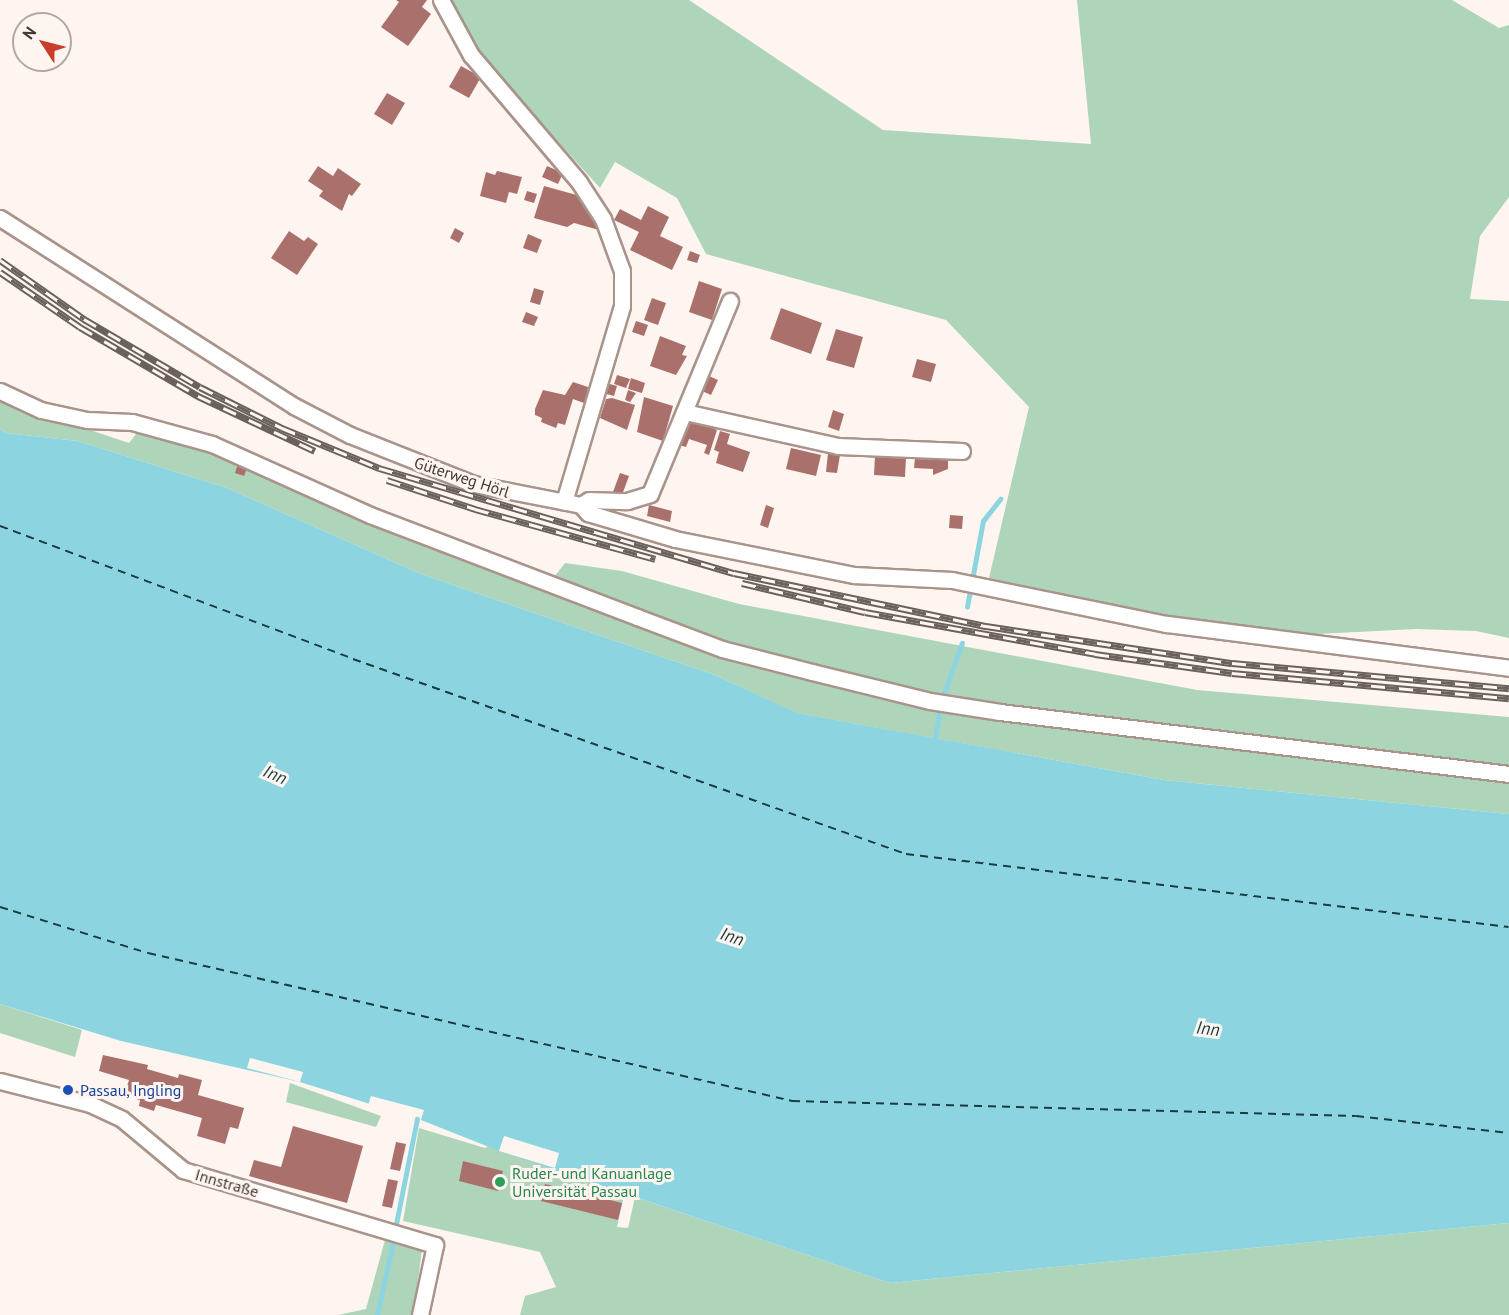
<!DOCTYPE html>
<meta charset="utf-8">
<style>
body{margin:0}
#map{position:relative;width:1509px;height:1315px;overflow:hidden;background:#fef5f0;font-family:"PT Sans",sans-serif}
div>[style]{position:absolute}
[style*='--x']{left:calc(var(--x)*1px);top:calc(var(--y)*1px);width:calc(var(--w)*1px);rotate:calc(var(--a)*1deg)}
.green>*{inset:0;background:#aed4ba}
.water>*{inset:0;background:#8cd5e0}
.pier>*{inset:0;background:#fef5f0}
.stream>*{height:4.5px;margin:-2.25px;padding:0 2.25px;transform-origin:2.25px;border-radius:2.25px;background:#8cd5e0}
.ferry>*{height:1.5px;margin-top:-0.75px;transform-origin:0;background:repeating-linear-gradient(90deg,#183c41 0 8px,transparent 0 14px)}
.building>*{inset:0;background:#aa716c}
.roads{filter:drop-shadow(2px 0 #a8948a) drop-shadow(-2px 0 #a8948a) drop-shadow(0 2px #a8948a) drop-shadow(0 -2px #a8948a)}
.minor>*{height:15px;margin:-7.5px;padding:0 7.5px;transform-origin:7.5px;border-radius:7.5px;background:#fff}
.rail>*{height:7px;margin-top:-3.5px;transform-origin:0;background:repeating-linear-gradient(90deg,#fef5f0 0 14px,#6a615c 0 28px);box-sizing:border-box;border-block:2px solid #6a615c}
.dots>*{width:16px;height:16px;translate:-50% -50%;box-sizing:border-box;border:3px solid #fef5f0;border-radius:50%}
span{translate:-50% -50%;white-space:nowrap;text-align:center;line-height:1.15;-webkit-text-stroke:6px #fef5f0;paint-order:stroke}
.street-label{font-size:16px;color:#403733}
.transit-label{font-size:16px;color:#164399}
.left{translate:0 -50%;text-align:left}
.leisure-label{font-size:16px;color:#27864d}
.water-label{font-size:18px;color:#183c41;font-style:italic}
.north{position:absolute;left:12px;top:12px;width:60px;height:60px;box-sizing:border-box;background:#fef5f0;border:2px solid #b2a9a4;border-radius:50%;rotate:306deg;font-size:16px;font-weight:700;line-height:24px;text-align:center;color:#403733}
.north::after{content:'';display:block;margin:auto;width:21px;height:27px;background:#ca3e29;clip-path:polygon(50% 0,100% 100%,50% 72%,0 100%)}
</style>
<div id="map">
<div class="green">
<i style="clip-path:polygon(451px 0,689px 0,883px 130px,1091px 144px,1077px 0,1452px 0,1499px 28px,1509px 25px,1509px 197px,1480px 236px,1470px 299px,1509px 301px,1509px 638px,1476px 631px,1416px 629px,1317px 634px,1169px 617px,989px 578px,1029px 407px,946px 320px,706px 254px,677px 198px,615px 162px,600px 188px,476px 51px)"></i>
<i style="clip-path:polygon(0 400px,129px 443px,140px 429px,201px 446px,547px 586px,565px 563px,622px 571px,739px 604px,1197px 690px,1509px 717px,1509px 814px,1164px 780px,796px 713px,715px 675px,421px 574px,227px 488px,78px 441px,6px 433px,0 429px)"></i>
<i style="clip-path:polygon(0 1004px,82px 1030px,75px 1057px,0 1033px)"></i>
<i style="clip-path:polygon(290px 1083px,381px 1116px,376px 1127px,286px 1102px)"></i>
<i style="clip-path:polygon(419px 1128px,485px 1148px,504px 1136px,555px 1168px,624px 1196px,617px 1227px,628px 1228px,635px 1197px,890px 1283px,1509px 1223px,1509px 1315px,520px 1315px,525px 1296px,556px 1287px,540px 1252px,403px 1221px)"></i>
<i style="clip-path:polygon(385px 1240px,422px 1249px,414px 1315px,338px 1315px,366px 1309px)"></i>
</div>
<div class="water">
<i style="clip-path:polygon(0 429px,6px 433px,78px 441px,227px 488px,421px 574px,715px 675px,797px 713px,1164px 780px,1509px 814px,1509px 1223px,890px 1283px,499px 1151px,421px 1120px,300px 1082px,121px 1041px,0 1004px)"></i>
</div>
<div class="pier">
<i style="clip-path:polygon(250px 1058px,303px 1072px,300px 1082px,247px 1068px)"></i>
<i style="clip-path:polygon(371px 1096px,424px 1110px,421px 1120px,368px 1106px)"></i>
<i style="clip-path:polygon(504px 1136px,559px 1153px,555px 1168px,499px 1151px)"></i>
</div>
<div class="stream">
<i style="--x:967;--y:607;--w:87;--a:-79.5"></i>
<i style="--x:983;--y:521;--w:28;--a:-52"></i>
<i style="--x:943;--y:696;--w:56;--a:-70.3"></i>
<i style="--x:935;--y:738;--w:28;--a:-80"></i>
<i style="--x:396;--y:1224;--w:107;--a:-78.7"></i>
<i style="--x:377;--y:1315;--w:79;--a:-77.6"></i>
</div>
<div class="ferry">
<i style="--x:0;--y:526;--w:377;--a:20.6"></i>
<i style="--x:353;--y:659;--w:586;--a:19.42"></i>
<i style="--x:906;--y:854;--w:607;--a:6.9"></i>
<i style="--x:0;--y:907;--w:155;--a:17.3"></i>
<i style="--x:148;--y:953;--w:661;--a:12.94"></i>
<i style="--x:792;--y:1101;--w:564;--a:1.52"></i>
<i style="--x:1356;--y:1116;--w:154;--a:6.3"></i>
</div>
<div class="building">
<i style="clip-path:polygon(396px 0,427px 0,422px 7px,431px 14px,408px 46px,381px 27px,399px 2px)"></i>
<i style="clip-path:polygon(461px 66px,481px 77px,469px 98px,449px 87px)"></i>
<i style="clip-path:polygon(387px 93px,405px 103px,392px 125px,374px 114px)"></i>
<i style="clip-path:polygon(318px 166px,333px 176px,338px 168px,361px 184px,352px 196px,349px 194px,342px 211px,319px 196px,323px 191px,308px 181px)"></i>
<i style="clip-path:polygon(547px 166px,563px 173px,558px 184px,542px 177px)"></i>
<i style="clip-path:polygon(497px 171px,522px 177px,517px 194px,509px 192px,506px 203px,480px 196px,486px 172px,495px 175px)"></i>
<i style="clip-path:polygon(544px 186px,584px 197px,599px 230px,574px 223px,567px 227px,534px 218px)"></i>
<i style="clip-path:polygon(527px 191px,537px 194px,534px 203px,524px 200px)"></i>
<i style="clip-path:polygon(648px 206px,669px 217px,660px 236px,683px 247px,672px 270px,630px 250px,639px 232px,614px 220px,620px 209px,641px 220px)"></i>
<i style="clip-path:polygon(455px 228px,464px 233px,459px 243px,450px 238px)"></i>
<i style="clip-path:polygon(289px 231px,304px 241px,308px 237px,318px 244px,297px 275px,271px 258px)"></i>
<i style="clip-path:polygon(528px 234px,542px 240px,537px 253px,523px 248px)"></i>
<i style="clip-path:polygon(690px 251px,700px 255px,697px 263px,687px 260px)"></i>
<i style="clip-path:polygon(699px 281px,722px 289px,712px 320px,689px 312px)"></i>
<i style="clip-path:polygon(534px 288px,544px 291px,540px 305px,530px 302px)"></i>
<i style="clip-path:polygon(652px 298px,666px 303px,658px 325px,644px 320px)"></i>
<i style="clip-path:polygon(781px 308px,822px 323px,811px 354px,770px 339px)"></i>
<i style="clip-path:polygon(526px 312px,538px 317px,534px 326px,522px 322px)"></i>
<i style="clip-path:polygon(636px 321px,648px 325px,644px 336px,632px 332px)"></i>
<i style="clip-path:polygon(836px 329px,863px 337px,854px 368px,826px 360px)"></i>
<i style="clip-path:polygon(660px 336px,686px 346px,682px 355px,687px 356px,676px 375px,650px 366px)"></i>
<i style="clip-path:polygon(917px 359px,936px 364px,931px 382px,912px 377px)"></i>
<i style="clip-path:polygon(617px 375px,630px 379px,626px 388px,614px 384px)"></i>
<i style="clip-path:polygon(709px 376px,718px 380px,711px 395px,702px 391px)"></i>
<i style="clip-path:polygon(631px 378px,645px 383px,642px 393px,628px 389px)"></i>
<i style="clip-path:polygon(573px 382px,588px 387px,587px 399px,584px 403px,573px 399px,565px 425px,558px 423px,556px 428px,541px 422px,542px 418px,535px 415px,535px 409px,543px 390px,565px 395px)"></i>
<i style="clip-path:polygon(606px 383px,617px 386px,614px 396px,603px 393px)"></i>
<i style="clip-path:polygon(628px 390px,636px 393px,630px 402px,625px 400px)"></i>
<i style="clip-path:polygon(644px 397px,673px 406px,663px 441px,637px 432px)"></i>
<i style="clip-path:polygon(612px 398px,635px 405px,627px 430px,600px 418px,606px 399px)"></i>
<i style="clip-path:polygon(833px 410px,844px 414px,839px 431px,828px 427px)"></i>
<i style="clip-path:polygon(694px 420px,717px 430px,709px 455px,704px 453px,707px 445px,689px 439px,686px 447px,679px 445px,687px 421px,693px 424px)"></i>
<i style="clip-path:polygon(720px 431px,730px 434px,727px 444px,750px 452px,743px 472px,716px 463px,719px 452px,714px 450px)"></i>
<i style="clip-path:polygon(791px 448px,821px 455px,816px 476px,786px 469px)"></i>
<i style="clip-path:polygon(828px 453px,840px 455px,837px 473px,826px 472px)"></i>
<i style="clip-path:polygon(875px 455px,906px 457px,905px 477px,874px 475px)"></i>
<i style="clip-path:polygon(915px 458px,948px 460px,948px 469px,933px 475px,933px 469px,914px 468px)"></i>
<i style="clip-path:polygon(239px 461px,248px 465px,244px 476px,235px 473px)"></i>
<i style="clip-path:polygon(620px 473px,629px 476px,622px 495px,613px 492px)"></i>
<i style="clip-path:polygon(649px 505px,672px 511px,670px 522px,647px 516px)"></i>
<i style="clip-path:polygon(766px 505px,774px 508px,768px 528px,760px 525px)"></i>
<i style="clip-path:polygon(950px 515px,963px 516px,962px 529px,949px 528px)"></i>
<i style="clip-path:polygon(103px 1055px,148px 1065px,147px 1069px,178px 1078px,179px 1074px,202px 1080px,198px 1095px,244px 1108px,238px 1129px,230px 1127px,225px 1144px,197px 1136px,202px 1118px,156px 1105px,154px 1111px,139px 1106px,140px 1100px,124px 1096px,129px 1080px,99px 1071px)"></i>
<i style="clip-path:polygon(293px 1126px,363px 1146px,347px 1203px,249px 1176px,254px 1160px,281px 1167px)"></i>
<i style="clip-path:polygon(396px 1142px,406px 1144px,400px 1171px,390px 1169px)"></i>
<i style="clip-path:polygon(463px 1161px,503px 1171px,498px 1191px,459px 1181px)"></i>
<i style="clip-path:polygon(388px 1179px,398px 1181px,392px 1208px,382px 1206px)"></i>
<i style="clip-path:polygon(545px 1184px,622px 1203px,618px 1220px,541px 1201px)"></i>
</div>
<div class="roads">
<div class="minor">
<i style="--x:441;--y:0;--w:63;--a:61.4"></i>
<i style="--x:471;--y:55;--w:167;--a:49.6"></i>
<i style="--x:579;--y:182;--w:44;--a:57"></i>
<i style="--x:603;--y:219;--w:55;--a:69.9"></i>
<i style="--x:622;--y:271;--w:35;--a:90"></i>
<i style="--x:622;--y:306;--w:204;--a:106.5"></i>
<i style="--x:0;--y:218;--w:349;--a:32.6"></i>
<i style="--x:294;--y:406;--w:63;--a:27.4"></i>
<i style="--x:350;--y:435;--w:133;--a:21.6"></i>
<i style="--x:474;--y:484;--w:109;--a:11.1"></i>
<i style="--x:581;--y:505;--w:11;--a:49"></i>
<i style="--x:588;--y:513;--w:91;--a:16.6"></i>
<i style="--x:675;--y:539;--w:183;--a:11.4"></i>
<i style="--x:854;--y:575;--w:98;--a:2.9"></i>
<i style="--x:952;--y:580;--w:219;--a:11.6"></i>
<i style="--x:1167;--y:624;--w:345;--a:7.3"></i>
<i style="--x:0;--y:391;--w:45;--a:24.9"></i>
<i style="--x:41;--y:410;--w:47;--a:12.3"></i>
<i style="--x:87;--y:420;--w:45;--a:2.5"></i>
<i style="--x:132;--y:422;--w:83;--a:15.4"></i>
<i style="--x:212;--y:444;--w:173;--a:24.2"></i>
<i style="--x:370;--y:515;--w:286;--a:20.9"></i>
<i style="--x:637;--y:617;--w:91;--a:20.6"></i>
<i style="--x:722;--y:649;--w:93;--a:14.3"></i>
<i style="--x:812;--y:672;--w:122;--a:13.8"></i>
<i style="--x:930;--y:701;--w:71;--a:8.9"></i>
<i style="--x:1000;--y:712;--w:513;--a:6.94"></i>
<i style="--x:685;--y:412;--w:157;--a:12.5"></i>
<i style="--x:838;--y:446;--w:124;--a:2.3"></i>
<i style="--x:581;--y:505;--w:9;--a:-32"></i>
<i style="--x:589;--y:500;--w:38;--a:2"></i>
<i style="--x:627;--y:501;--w:24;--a:-17"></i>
<i style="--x:650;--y:494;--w:209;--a:-67.5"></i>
<i style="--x:0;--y:1081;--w:93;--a:14.3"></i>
<i style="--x:90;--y:1104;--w:35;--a:25"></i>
<i style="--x:122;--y:1119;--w:80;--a:39.9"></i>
<i style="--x:183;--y:1170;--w:263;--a:16.6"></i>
<i style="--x:435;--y:1245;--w:72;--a:102.1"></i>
</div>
</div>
<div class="rail">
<i style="--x:0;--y:260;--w:103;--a:35.1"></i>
<i style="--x:84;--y:319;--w:134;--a:30.4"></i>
<i style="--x:200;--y:387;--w:92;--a:26.6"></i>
<i style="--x:282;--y:428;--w:105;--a:22.4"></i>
<i style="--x:379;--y:468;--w:370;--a:16.5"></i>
<i style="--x:734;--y:573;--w:258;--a:11.9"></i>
<i style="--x:986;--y:626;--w:249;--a:8.6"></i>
<i style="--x:1232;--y:663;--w:278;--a:5.2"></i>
<i style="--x:0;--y:272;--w:97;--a:34.5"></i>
<i style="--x:80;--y:327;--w:137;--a:30.3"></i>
<i style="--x:198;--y:396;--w:129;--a:25.2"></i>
<i style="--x:387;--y:480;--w:93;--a:18.2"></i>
<i style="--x:475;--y:509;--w:187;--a:15.5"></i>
<i style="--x:742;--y:583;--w:126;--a:13.3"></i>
<i style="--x:865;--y:612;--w:234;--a:10.3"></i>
<i style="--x:1095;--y:654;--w:138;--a:7.9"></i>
<i style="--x:1232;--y:673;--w:278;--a:5.2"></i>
</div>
<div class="dots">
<i style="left:68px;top:1090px;background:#1a4fb4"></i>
<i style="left:500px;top:1182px;background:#2e9e5b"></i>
</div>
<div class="street-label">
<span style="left:462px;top:477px;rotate:18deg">Güterweg Hörl</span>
<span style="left:227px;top:1183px;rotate:16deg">Innstraße</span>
</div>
<div class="transit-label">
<span class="left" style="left:80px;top:1090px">Passau, Ingling</span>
</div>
<div class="leisure-label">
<span class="left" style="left:512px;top:1182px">Ruder- und Kanuanlage<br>Universität Passau</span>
</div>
<div class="water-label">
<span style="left:275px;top:775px;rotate:23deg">Inn</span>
<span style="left:732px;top:937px;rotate:18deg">Inn</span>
<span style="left:1208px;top:1029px;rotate:7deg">Inn</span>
</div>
<div class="north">N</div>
</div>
